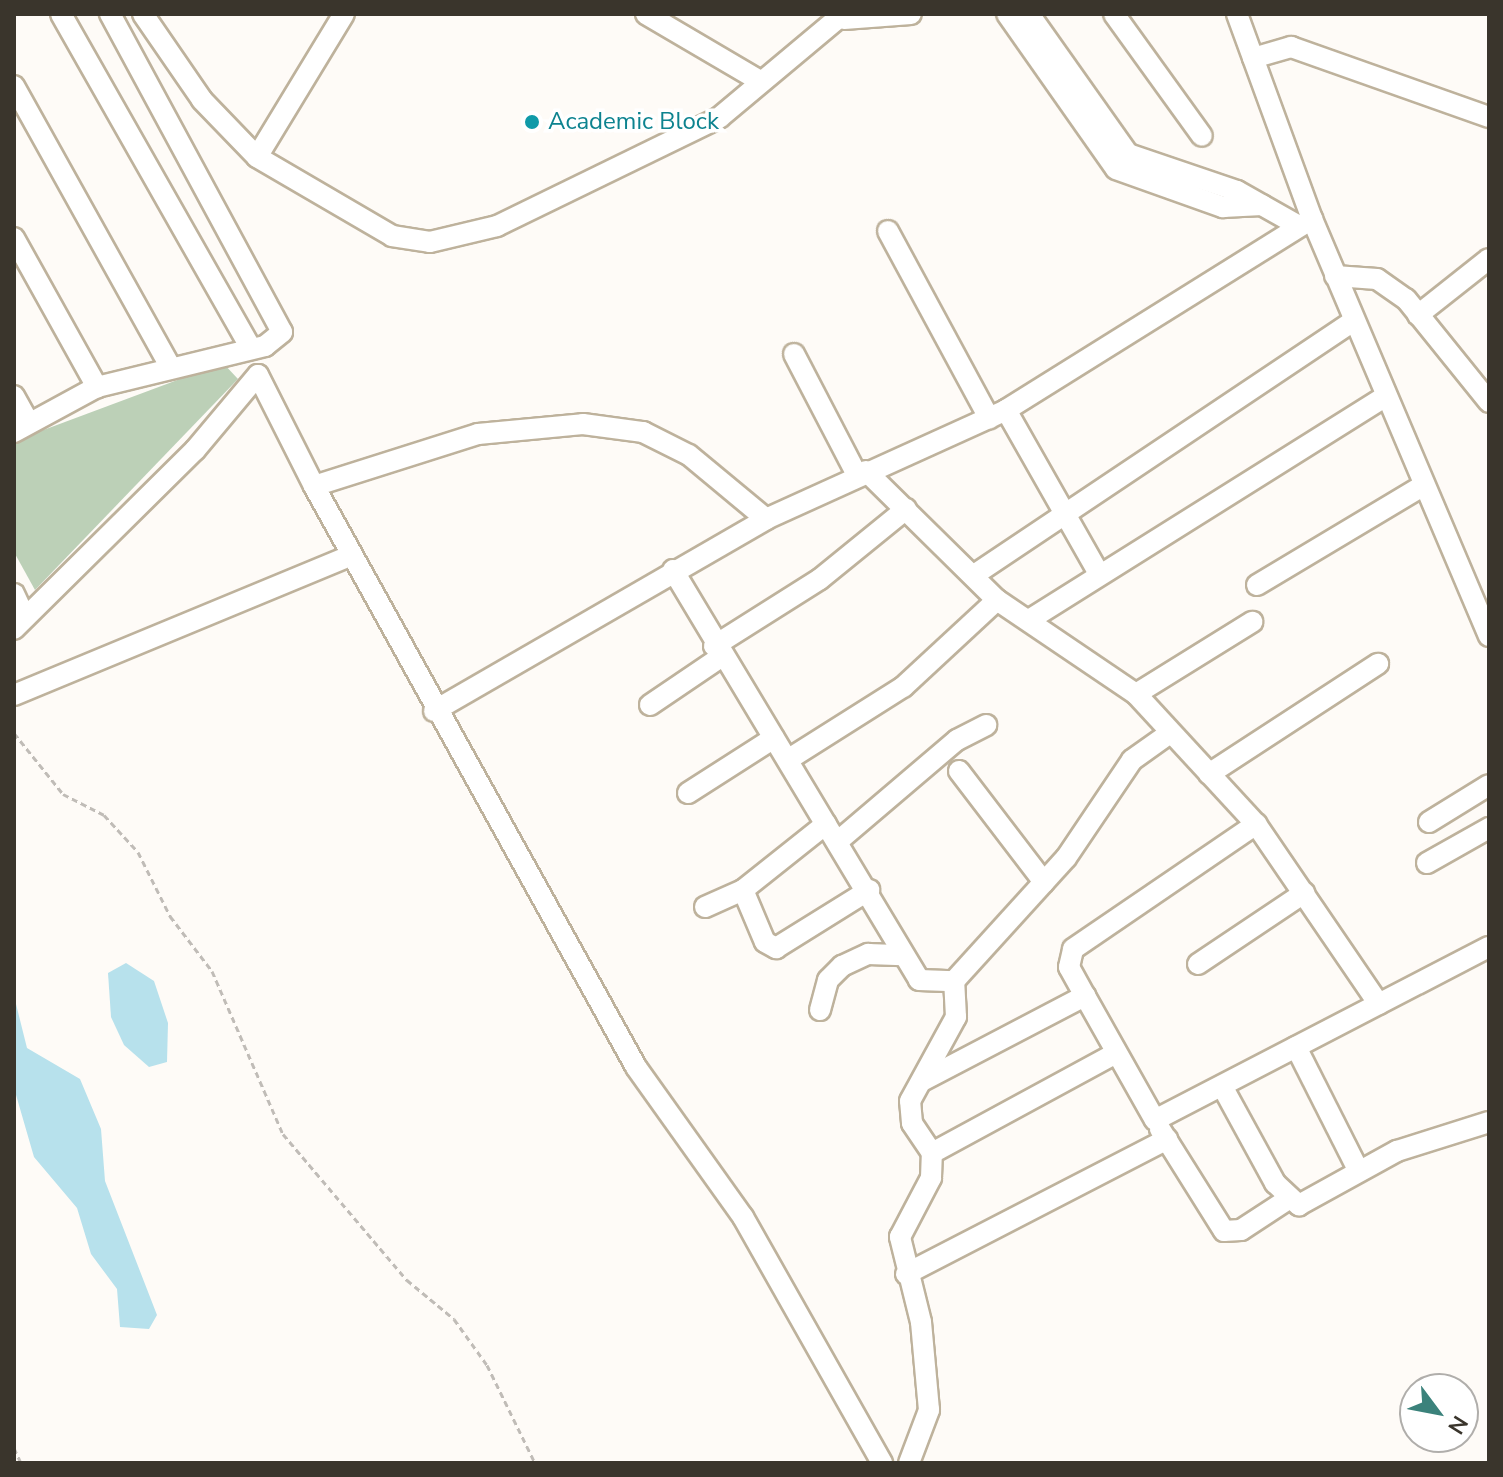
<!DOCTYPE html>
<style>
body{margin:0}
#map{position:relative;width:1503px;height:1477px;overflow:hidden;background:#fefbf7;font-family:"Nunito Sans",sans-serif}
div>[style]{position:absolute}
[style*='--x']{left:calc(var(--x)*1px);top:calc(var(--y)*1px);width:calc(var(--w)*1px);rotate:calc(var(--a)*1deg)}
.green>*{inset:0;background:#bcd0b7}
.water>*{inset:0;background:#b7e1ec}
.path>*{height:3px;margin-top:-1.5px;transform-origin:0;background:repeating-linear-gradient(90deg,#c0bcb7 0 6px,transparent 0 10px)}
.roads{filter:drop-shadow(2px 0 #beb29c) drop-shadow(-2px 0 #beb29c) drop-shadow(0 2px #beb29c) drop-shadow(0 -2px #beb29c)}
.minor>*{height:20px;margin:-10px;padding:0 10px;transform-origin:10px;border-radius:10px;background:#fff}
.dots>*{width:22px;height:22px;translate:-50% -50%;box-sizing:border-box;border:4px solid #fff;border-radius:50%}
span{translate:-50% -50%;white-space:nowrap;text-align:center;line-height:1.15;-webkit-text-stroke:7px #fff;paint-order:stroke}
.culture-label{font-size:24px;color:#0d838f}
.left{translate:0 -50%;text-align:left}
.frame{position:absolute;inset:0;border:16px solid #3a352c;pointer-events:none}
.north{position:absolute;left:1399px;top:1373px;width:80px;height:80px;box-sizing:border-box;background:#fff;border:2px solid #b0aeab;border-radius:50%;rotate:122deg;font-size:22px;font-weight:700;line-height:32px;text-align:center;color:#3a352c}
.north::after{content:'';display:block;margin:auto;width:28px;height:36px;background:#3b827b;clip-path:polygon(50% 0,100% 100%,50% 72%,0 100%)}
</style>
<div id="map">
<div class="green">
<i style="clip-path:polygon(223px 363px,238px 379px,35px 590px,14px 552px,14px 441px)"></i>
</div>
<div class="water">
<i style="clip-path:polygon(126px 963px,154px 981px,168px 1023px,167px 1062px,149px 1067px,124px 1045px,111px 1017px,108px 973px)"></i>
<i style="clip-path:polygon(14px 996px,27px 1048px,80px 1079px,101px 1129px,105px 1181px,157px 1315px,149px 1329px,120px 1327px,117px 1289px,91px 1254px,77px 1208px,34px 1157px,14px 1088px)"></i>
</div>
<div class="path">
<i style="--x:14;--y:733;--w:78;--a:51.2"></i>
<i style="--x:63;--y:794;--w:46;--a:27.1"></i>
<i style="--x:104;--y:815;--w:50;--a:47.4"></i>
<i style="--x:138;--y:852;--w:72;--a:63.4"></i>
<i style="--x:170;--y:916;--w:69;--a:52.6"></i>
<i style="--x:212;--y:971;--w:178;--a:66.5"></i>
<i style="--x:283;--y:1134;--w:192;--a:49.7"></i>
<i style="--x:407;--y:1280;--w:61;--a:39.7"></i>
<i style="--x:454;--y:1319;--w:57;--a:54.3"></i>
<i style="--x:487;--y:1365;--w:109;--a:63.9"></i>
<i style="--x:14;--y:1448;--w:17;--a:65"></i>
</div>
<div class="roads">
<div class="minor">
<i style="--x:61;--y:14;--w:385;--a:60.4"></i>
<i style="--x:143;--y:14;--w:104;--a:55.5"></i>
<i style="--x:202;--y:100;--w:79;--a:46"></i>
<i style="--x:257;--y:157;--w:156;--a:30.3"></i>
<i style="--x:392;--y:236;--w:38;--a:9"></i>
<i style="--x:430;--y:242;--w:69;--a:-13.4"></i>
<i style="--x:497;--y:226;--w:248;--a:-26"></i>
<i style="--x:720;--y:117;--w:150;--a:-39.9"></i>
<i style="--x:646;--y:14;--w:129;--a:30.4"></i>
<i style="--x:1007;--y:14;--w:189;--a:54.9"></i>
<i style="--x:1116;--y:169;--w:114;--a:19.6"></i>
<i style="--x:1223;--y:207;--w:39;--a:-3"></i>
<i style="--x:1029;--y:14;--w:171;--a:54.7"></i>
<i style="--x:1128;--y:154;--w:115;--a:18.7"></i>
<i style="--x:1237;--y:191;--w:71;--a:29.4"></i>
<i style="--x:1114;--y:14;--w:150;--a:54.2"></i>
<i style="--x:1237;--y:14;--w:218;--a:69.9"></i>
<i style="--x:1312;--y:219;--w:453;--a:67"></i>
<i style="--x:844;--y:19;--w:67;--a:-4.3"></i>
<i style="--x:1253;--y:58;--w:40;--a:-16"></i>
<i style="--x:1291;--y:47;--w:210;--a:19.5"></i>
<i style="--x:14;--y:86;--w:319;--a:60.9"></i>
<i style="--x:257;--y:157;--w:167;--a:-58.7"></i>
<i style="--x:888;--y:231;--w:213;--a:61.6"></i>
<i style="--x:14;--y:238;--w:171;--a:60.9"></i>
<i style="--x:1335;--y:276;--w:42;--a:4.1"></i>
<i style="--x:1377;--y:279;--w:35;--a:35"></i>
<i style="--x:1406;--y:299;--w:132;--a:51.1"></i>
<i style="--x:1418;--y:315;--w:90;--a:-38.3"></i>
<i style="--x:794;--y:354;--w:136;--a:62.5"></i>
<i style="--x:14;--y:396;--w:31;--a:61"></i>
<i style="--x:1006;--y:410;--w:189;--a:60.4"></i>
<i style="--x:14;--y:432;--w:94;--a:-28.5"></i>
<i style="--x:97;--y:387;--w:173;--a:-13.7"></i>
<i style="--x:265;--y:346;--w:22;--a:-39"></i>
<i style="--x:282;--y:332;--w:362;--a:-118.4"></i>
<i style="--x:866;--y:471;--w:184;--a:44.6"></i>
<i style="--x:997;--y:600;--w:168;--a:34.1"></i>
<i style="--x:1136;--y:694;--w:177;--a:47.3"></i>
<i style="--x:1256;--y:824;--w:218;--a:55.7"></i>
<i style="--x:314;--y:486;--w:664;--a:61"></i>
<i style="--x:636;--y:1067;--w:184;--a:54.5"></i>
<i style="--x:743;--y:1217;--w:283;--a:60.5"></i>
<i style="--x:673;--y:570;--w:478;--a:59"></i>
<i style="--x:919;--y:980;--w:35;--a:2"></i>
<i style="--x:974;--y:575;--w:457;--a:-33.8"></i>
<i style="--x:1257;--y:585;--w:195;--a:-30.9"></i>
<i style="--x:14;--y:594;--w:26;--a:65"></i>
<i style="--x:1029;--y:620;--w:421;--a:-32.1"></i>
<i style="--x:14;--y:629;--w:255;--a:-44.7"></i>
<i style="--x:195;--y:450;--w:98;--a:-50"></i>
<i style="--x:258;--y:375;--w:124;--a:63.2"></i>
<i style="--x:314;--y:486;--w:172;--a:-17.6"></i>
<i style="--x:478;--y:434;--w:105;--a:-5.4"></i>
<i style="--x:583;--y:424;--w:61;--a:7.6"></i>
<i style="--x:643;--y:432;--w:51;--a:26.6"></i>
<i style="--x:689;--y:455;--w:100;--a:39.7"></i>
<i style="--x:714;--y:646;--w:125;--a:-32.3"></i>
<i style="--x:820;--y:579;--w:111;--a:-39.1"></i>
<i style="--x:1136;--y:694;--w:137;--a:-31.8"></i>
<i style="--x:14;--y:695;--w:364;--a:-22.5"></i>
<i style="--x:650;--y:705;--w:86;--a:-34.1"></i>
<i style="--x:434;--y:711;--w:384;--a:-30"></i>
<i style="--x:766;--y:519;--w:264;--a:-24.4"></i>
<i style="--x:1006;--y:410;--w:361;--a:-32"></i>
<i style="--x:789;--y:759;--w:135;--a:-32.3"></i>
<i style="--x:903;--y:687;--w:128;--a:-42.8"></i>
<i style="--x:959;--y:771;--w:140;--a:52.6"></i>
<i style="--x:1209;--y:774;--w:202;--a:-33.1"></i>
<i style="--x:688;--y:793;--w:102;--a:-32.6"></i>
<i style="--x:1429;--y:822;--w:70;--a:-31.7"></i>
<i style="--x:837;--y:842;--w:157;--a:-40.4"></i>
<i style="--x:957;--y:740;--w:33;--a:-27"></i>
<i style="--x:1427;--y:863;--w:71;--a:-29.4"></i>
<i style="--x:743;--y:890;--w:56;--a:67.1"></i>
<i style="--x:765;--y:942;--w:13;--a:29"></i>
<i style="--x:776;--y:948;--w:110;--a:-31.9"></i>
<i style="--x:705;--y:907;--w:42;--a:-24.1"></i>
<i style="--x:743;--y:890;--w:106;--a:-38.5"></i>
<i style="--x:1198;--y:964;--w:128;--a:-33.8"></i>
<i style="--x:1085;--y:996;--w:33;--a:-119"></i>
<i style="--x:1069;--y:967;--w:18;--a:-77"></i>
<i style="--x:1073;--y:949;--w:222;--a:-34.3"></i>
<i style="--x:820;--y:1010;--w:31;--a:-75"></i>
<i style="--x:828;--y:980;--w:20;--a:-45"></i>
<i style="--x:842;--y:966;--w:29;--a:-25"></i>
<i style="--x:868;--y:954;--w:35;--a:2"></i>
<i style="--x:1296;--y:1047;--w:138;--a:63.2"></i>
<i style="--x:924;--y:1080;--w:182;--a:-27.6"></i>
<i style="--x:1085;--y:996;--w:142;--a:60.6"></i>
<i style="--x:1155;--y:1120;--w:376;--a:-27.4"></i>
<i style="--x:1222;--y:1086;--w:111;--a:61.3"></i>
<i style="--x:1275;--y:1183;--w:33;--a:43"></i>
<i style="--x:1299;--y:1205;--w:112;--a:-28.9"></i>
<i style="--x:1397;--y:1151;--w:96;--a:-17.5"></i>
<i style="--x:1160;--y:1129;--w:120;--a:57.9"></i>
<i style="--x:1224;--y:1231;--w:17;--a:-3"></i>
<i style="--x:1241;--y:1230;--w:55;--a:-33.1"></i>
<i style="--x:932;--y:1153;--w:207;--a:-28.5"></i>
<i style="--x:906;--y:1274;--w:294;--a:-27.3"></i>
<i style="--x:909;--y:1463;--w:57;--a:-69.3"></i>
<i style="--x:929;--y:1410;--w:88;--a:-95.2"></i>
<i style="--x:921;--y:1322;--w:88;--a:-103.9"></i>
<i style="--x:900;--y:1237;--w:67;--a:-62.3"></i>
<i style="--x:931;--y:1178;--w:25;--a:-88"></i>
<i style="--x:932;--y:1153;--w:36;--a:-124"></i>
<i style="--x:912;--y:1123;--w:22;--a:-95"></i>
<i style="--x:910;--y:1101;--w:96;--a:-61.3"></i>
<i style="--x:956;--y:1017;--w:36;--a:-93"></i>
<i style="--x:954;--y:981;--w:166;--a:-47.7"></i>
<i style="--x:1066;--y:858;--w:118;--a:-56"></i>
<i style="--x:1132;--y:760;--w:43;--a:-35.5"></i>
</div>
</div>
<div class="dots">
<i style="left:532px;top:122px;background:#0f9aa8"></i>
</div>
<div class="culture-label">
<span class="left" style="left:548px;top:122px">Academic Block</span>
</div>
<div class="frame"></div>
<div class="north">N</div>
</div>
